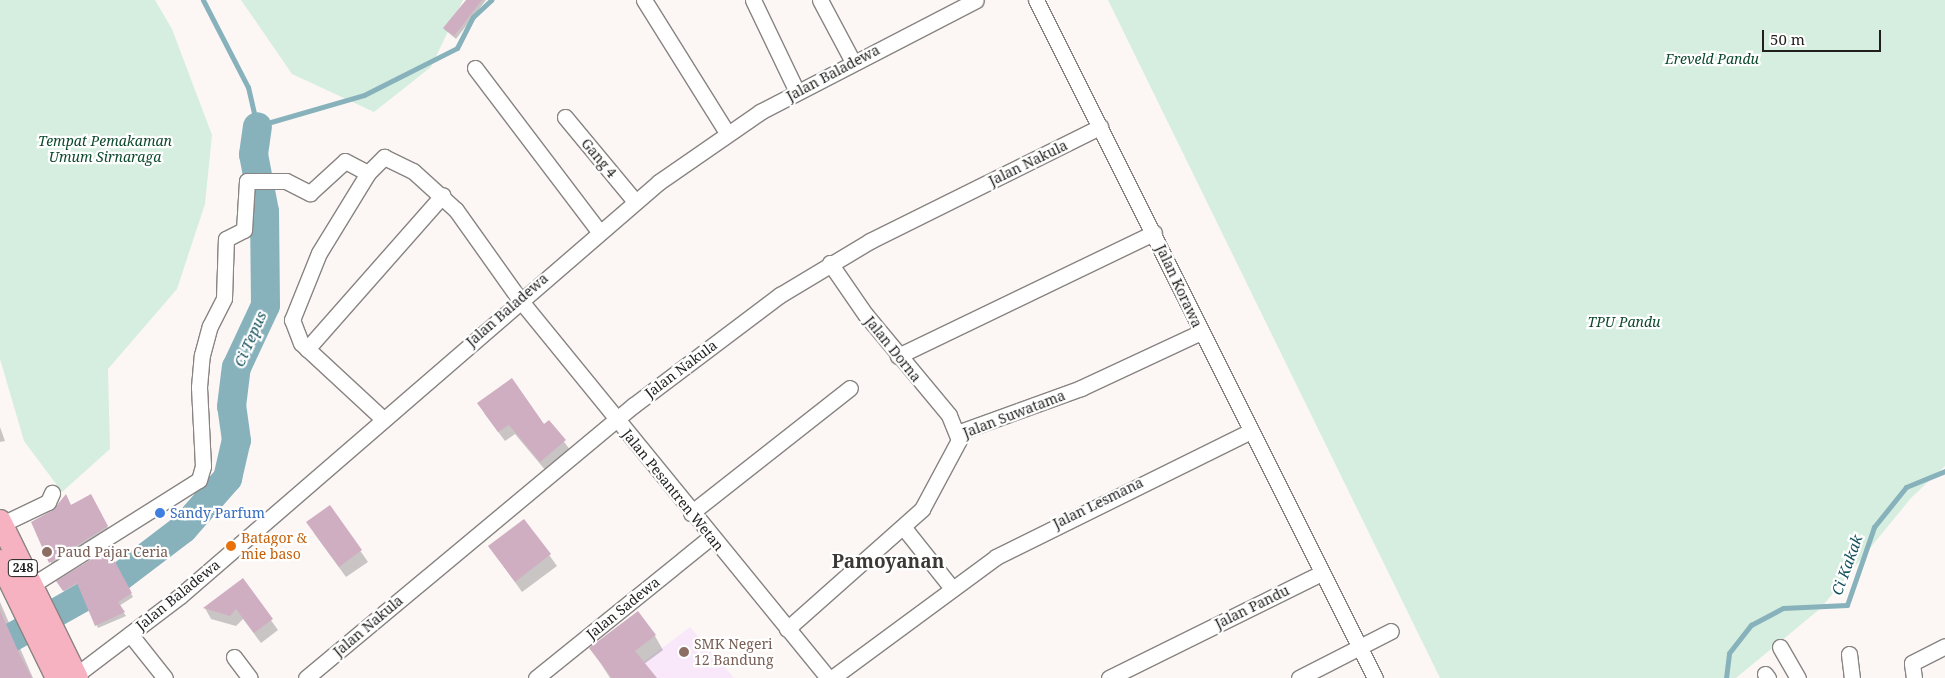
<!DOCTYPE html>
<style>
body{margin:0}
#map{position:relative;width:1945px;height:678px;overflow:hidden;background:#fcf7f5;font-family:"Noto Serif",serif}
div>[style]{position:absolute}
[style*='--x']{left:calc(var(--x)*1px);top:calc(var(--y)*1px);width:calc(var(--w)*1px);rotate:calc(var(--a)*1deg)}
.education>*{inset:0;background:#f8e8fa}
.green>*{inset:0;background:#d6eedf}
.shadow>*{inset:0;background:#0003}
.stream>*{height:5px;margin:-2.5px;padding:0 2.5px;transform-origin:2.5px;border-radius:2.5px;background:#87b2bc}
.river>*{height:29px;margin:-14.5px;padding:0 14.5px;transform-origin:14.5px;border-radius:14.5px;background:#87b2bc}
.building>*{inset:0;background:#d0aec2}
.roads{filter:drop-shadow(1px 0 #888482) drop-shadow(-1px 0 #888482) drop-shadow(0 1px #888482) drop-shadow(0 -1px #888482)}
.minor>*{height:15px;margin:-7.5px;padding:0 7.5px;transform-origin:7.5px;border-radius:7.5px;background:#fff}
.highway>*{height:22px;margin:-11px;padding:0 11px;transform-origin:11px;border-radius:11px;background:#f7b2c1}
.dots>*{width:14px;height:14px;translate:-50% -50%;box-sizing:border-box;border:2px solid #fff;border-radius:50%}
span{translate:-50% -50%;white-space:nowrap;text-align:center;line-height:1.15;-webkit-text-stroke:4.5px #fff;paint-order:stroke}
.shield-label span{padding:1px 4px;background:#fff;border:1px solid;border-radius:4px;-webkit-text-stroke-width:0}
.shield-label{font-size:12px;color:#201f1e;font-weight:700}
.park-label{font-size:14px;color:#0c492d;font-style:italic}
.street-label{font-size:14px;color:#201f1e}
.shop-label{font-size:14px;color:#366cbe}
.left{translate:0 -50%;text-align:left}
.food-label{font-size:14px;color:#c56008}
.education-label{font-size:14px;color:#785e54}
.water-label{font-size:15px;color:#15525e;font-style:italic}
.district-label{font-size:19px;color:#3b3836;font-weight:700}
.scale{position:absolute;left:1762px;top:30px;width:119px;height:22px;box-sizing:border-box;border:2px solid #201f1e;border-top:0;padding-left:6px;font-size:15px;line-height:18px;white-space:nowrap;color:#201f1e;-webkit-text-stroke:4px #fff;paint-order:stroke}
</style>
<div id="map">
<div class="education">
<i style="clip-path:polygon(690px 627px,734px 678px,622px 678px)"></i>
</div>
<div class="green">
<i style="clip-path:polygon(0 0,155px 0,172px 29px,212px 135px,205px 204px,177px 289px,108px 369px,110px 449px,62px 492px,24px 441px,0 359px)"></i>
<i style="clip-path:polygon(241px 0,463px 0,431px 67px,374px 112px,292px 74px)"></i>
<i style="clip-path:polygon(1108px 0,1945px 0,1945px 466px,1911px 498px,1821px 608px,1736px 678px,1440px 678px)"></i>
</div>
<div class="shadow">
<i style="clip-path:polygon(468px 0,486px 0,456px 39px,444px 29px)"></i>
<i style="clip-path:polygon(484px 413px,544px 426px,549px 422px,571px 451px,546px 471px,515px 434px,505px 441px)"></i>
<i style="clip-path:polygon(0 427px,5px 441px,0 442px)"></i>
<i style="clip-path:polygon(90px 496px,110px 531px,53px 567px,33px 523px)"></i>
<i style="clip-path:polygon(330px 507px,368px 562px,346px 577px,314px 533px)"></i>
<i style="clip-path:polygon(524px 520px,557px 566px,522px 592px,490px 547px)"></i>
<i style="clip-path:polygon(107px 550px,133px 597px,119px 606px,126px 616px,98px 628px,79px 586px,65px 593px,58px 581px)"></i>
<i style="clip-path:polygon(242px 580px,278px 630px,261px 643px,243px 619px,236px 626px,211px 619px,205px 608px)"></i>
<i style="clip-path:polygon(0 602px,33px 678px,0 678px)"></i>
<i style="clip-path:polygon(655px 636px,663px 650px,644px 664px,656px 678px,610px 678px,591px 648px)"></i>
</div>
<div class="stream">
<i style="--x:203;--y:0;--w:98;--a:62.7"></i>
<i style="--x:248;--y:87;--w:40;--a:77"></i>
<i style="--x:257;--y:126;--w:111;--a:-16.2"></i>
<i style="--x:364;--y:95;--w:104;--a:-26.8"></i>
<i style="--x:457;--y:48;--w:35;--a:-63"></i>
<i style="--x:473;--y:17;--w:25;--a:-43"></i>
<i style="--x:1726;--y:678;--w:25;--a:-83"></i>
<i style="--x:1729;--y:653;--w:36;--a:-52"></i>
<i style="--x:1751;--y:625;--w:36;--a:-28"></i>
<i style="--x:1783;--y:608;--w:64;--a:-2.7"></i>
<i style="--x:1847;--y:605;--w:83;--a:-70.9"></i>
<i style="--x:1874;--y:527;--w:51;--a:-51.3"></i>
<i style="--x:1906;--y:487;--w:42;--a:-22.3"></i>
</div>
<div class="river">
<i style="--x:0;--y:643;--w:137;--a:-29.2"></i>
<i style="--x:120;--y:576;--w:79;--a:-37.3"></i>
<i style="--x:183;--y:528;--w:67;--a:-48.7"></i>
<i style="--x:227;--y:478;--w:39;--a:-77"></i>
<i style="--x:236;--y:440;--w:34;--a:-98"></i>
<i style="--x:231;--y:406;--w:39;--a:-83"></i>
<i style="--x:236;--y:367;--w:68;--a:-64.9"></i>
<i style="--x:265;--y:305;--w:94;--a:-90.6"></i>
<i style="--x:264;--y:211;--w:58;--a:-100.9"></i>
<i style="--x:253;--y:154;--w:28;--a:-82"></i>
</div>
<div class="building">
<i style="clip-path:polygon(466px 0,482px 0,454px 36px,443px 28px)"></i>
<i style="clip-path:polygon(512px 378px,544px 424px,549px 420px,566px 440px,540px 462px,509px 425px,498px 432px,477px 403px)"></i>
<i style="clip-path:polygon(66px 494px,71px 505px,91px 494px,108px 526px,49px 563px,31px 522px,53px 510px)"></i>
<i style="clip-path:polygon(330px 505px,362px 550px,339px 567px,306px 522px)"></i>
<i style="clip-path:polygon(524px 519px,551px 554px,515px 582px,488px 546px)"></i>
<i style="clip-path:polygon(108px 549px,132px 593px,118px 602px,125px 612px,95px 626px,77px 583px,63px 591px,56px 581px)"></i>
<i style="clip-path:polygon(243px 578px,273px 619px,254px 633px,236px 609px,230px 616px,203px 608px)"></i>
<i style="clip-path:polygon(0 610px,19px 653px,32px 678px,0 678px)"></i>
<i style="clip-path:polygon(638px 611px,656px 635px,635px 651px,657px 678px,612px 678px,589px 648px)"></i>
</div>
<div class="roads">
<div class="minor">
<i style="--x:644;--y:0;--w:157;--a:58"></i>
<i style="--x:753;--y:0;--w:102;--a:64.4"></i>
<i style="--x:820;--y:0;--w:70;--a:62"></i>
<i style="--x:1036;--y:0;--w:758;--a:63.43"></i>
<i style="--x:475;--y:68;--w:203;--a:52.8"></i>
<i style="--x:565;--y:117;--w:108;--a:50.3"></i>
<i style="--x:307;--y:349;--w:205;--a:-48.6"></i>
<i style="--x:898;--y:356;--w:284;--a:-25.7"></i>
<i style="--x:382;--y:418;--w:110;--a:-137.2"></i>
<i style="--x:301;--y:343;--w:25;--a:-111"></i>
<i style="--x:292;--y:320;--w:72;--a:-68.1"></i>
<i style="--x:319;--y:253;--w:94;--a:-58.5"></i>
<i style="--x:368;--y:173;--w:23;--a:-45"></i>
<i style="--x:384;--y:157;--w:32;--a:26"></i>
<i style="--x:413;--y:171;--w:58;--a:42.2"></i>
<i style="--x:456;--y:210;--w:110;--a:54.6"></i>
<i style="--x:520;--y:300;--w:488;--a:50.8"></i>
<i style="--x:957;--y:433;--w:132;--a:-19.9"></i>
<i style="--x:1081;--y:388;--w:132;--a:-25"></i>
<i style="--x:691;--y:513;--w:202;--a:-38.2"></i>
<i style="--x:2;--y:524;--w:51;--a:-25.6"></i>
<i style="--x:48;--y:502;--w:10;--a:-66"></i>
<i style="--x:904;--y:528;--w:75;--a:51.5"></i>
<i style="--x:32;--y:585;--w:197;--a:-32.2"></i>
<i style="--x:199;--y:480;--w:15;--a:-74"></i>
<i style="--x:203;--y:466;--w:79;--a:-92.9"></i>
<i style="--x:199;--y:387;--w:32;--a:-85"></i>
<i style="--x:202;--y:355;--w:30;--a:-75"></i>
<i style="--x:210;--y:326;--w:31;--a:-63"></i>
<i style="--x:224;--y:298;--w:59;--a:-88.1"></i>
<i style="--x:226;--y:239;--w:20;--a:-27"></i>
<i style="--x:244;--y:230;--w:49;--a:-86.5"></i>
<i style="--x:247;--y:181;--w:39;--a:0"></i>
<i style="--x:286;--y:181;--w:27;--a:27"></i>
<i style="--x:310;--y:193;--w:47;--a:-42.4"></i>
<i style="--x:345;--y:161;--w:26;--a:28"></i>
<i style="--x:787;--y:629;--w:181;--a:-41.6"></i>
<i style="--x:922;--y:509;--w:78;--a:-61.8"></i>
<i style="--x:959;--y:440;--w:27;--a:-112"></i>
<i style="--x:949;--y:415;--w:131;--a:-129.7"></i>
<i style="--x:865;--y:314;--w:62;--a:-124.5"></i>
<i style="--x:130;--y:634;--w:56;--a:51.5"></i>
<i style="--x:1780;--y:647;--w:36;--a:60"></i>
<i style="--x:1849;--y:654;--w:24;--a:83"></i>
<i style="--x:234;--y:657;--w:26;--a:53"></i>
<i style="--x:1765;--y:674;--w:5;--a:53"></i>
<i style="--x:76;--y:675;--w:131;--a:-37.2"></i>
<i style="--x:180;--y:596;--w:633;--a:-40.84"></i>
<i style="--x:659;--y:182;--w:123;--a:-34.7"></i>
<i style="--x:760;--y:112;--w:243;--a:-27.4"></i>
<i style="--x:306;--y:678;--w:427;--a:-39.8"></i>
<i style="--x:634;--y:405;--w:183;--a:-37"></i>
<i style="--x:780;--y:295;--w:105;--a:-31"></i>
<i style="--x:870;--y:241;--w:257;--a:-26.4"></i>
<i style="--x:536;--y:678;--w:225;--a:-38.9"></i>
<i style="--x:832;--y:678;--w:204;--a:-36.4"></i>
<i style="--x:996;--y:557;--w:284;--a:-26.3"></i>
<i style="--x:1109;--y:678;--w:237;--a:-26.3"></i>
<i style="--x:1299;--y:678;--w:103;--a:-27.1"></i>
<i style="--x:1914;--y:678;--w:15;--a:-98"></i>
<i style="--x:1912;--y:663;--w:37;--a:-27"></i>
</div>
<div class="highway">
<i style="--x:0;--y:521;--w:175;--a:63.9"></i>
<i style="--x:0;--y:561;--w:130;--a:64"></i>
</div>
</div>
<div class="dots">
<i style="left:160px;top:513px;background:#3f7fe0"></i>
<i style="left:231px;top:546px;background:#e8710a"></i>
<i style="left:47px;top:552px;background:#8d6e63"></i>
<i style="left:684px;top:652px;background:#8d6e63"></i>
</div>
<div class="shield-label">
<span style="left:23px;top:568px">248</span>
</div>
<div class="park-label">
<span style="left:1712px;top:59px">Ereveld Pandu</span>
<span style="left:105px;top:149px">Tempat Pemakaman<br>Umum Sirnaraga</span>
<span style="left:1624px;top:322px">TPU Pandu</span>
</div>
<div class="street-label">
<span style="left:833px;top:73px;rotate:-28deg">Jalan Baladewa</span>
<span style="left:599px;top:158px;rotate:50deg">Gang 4</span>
<span style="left:1028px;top:163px;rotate:-26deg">Jalan Nakula</span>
<span style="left:1179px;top:286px;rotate:65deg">Jalan Korawa</span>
<span style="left:507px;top:310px;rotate:-41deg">Jalan Baladewa</span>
<span style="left:893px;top:349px;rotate:51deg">Jalan Dorna</span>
<span style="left:681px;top:369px;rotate:-37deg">Jalan Nakula</span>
<span style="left:1014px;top:414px;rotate:-21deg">Jalan Suwatama</span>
<span style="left:673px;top:490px;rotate:51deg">Jalan Pesantren Wetan</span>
<span style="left:1098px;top:503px;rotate:-26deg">Jalan Lesmana</span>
<span style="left:178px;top:595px;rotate:-39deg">Jalan Baladewa</span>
<span style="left:1252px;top:607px;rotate:-26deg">Jalan Pandu</span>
<span style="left:623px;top:608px;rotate:-39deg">Jalan Sadewa</span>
<span style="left:368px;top:626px;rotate:-40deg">Jalan Nakula</span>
</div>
<div class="shop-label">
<span class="left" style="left:170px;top:513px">Sandy Parfum</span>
</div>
<div class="food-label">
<span class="left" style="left:241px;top:546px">Batagor &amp;<br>mie baso</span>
</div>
<div class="education-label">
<span class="left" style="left:57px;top:552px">Paud Pajar Ceria</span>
<span class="left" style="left:694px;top:652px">SMK Negeri<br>12 Bandung</span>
</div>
<div class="water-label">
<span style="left:250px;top:339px;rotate:-66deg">Ci Tepus</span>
<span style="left:1847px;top:565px;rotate:-70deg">Ci Kakak</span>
</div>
<div class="district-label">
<span style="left:888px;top:562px">Pamoyanan</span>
</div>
<div class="scale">50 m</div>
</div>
